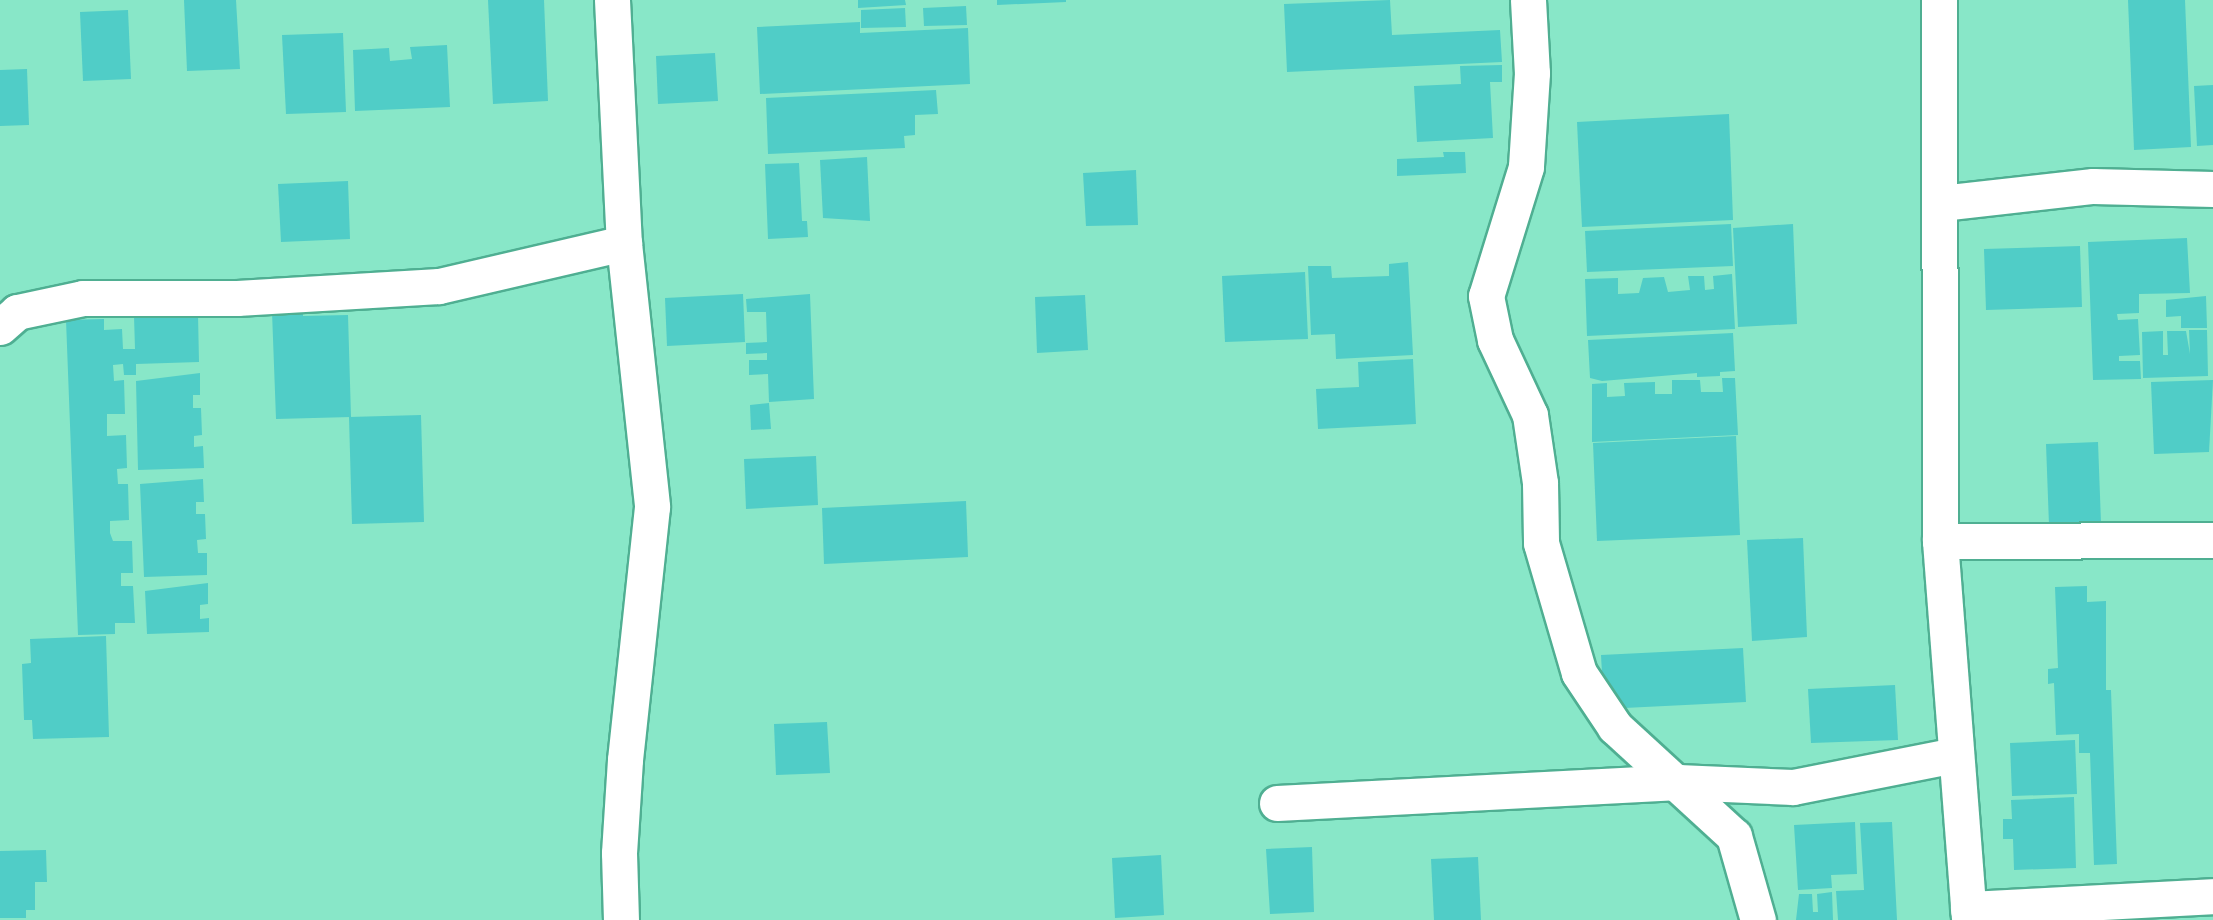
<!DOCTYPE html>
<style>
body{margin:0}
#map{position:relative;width:2213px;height:920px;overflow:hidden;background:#88e7c8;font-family:Mulish,sans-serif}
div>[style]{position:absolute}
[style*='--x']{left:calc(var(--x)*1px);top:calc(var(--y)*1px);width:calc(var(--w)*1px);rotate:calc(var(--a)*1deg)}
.building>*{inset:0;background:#50cdc7}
.roads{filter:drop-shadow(2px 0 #4faf92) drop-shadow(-2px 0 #4faf92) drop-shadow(0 2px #4faf92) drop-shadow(0 -2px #4faf92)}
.minor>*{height:35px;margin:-17.5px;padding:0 17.5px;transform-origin:17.5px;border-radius:17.5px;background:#fff}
span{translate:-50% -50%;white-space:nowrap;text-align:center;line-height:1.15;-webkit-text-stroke:5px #95f4d5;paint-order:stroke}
</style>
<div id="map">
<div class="building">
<i style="clip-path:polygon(184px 0,236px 0,240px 69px,187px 71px)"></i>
<i style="clip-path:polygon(488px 0,544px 0,548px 101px,493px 104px)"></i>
<i style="clip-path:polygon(858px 0,905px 0,906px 5px,858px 8px)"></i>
<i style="clip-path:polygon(997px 0,1066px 0,1066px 2px,997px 5px)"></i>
<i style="clip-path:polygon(1390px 0,1392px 35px,1500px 30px,1502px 62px,1287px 72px,1284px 4px)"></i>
<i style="clip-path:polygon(2128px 0,2185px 0,2191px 147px,2134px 150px)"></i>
<i style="clip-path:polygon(966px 6px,967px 25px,924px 26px,923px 8px)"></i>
<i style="clip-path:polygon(905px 8px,906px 27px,861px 28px,861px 10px)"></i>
<i style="clip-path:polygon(128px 10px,131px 79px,83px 81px,80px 12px)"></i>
<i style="clip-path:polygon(860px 22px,860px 33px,968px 28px,970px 84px,760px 94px,757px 27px)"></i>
<i style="clip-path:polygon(343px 33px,346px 112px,286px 114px,282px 35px)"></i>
<i style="clip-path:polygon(447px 45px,450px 107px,355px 111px,353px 50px,389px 48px,390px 61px,412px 59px,410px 47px)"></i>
<i style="clip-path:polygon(715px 53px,718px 101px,658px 104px,656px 56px)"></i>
<i style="clip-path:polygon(1502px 65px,1502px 82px,1490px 82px,1493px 138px,1417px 142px,1414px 86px,1461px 84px,1460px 66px)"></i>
<i style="clip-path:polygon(27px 69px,29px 125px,0 126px,0 70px)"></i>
<i style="clip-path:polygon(2213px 85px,2213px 145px,2197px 146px,2194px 86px)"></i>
<i style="clip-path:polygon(936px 90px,938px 114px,915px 115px,915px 135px,904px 136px,905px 148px,768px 154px,766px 98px)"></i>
<i style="clip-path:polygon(1729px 114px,1733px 220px,1582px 227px,1577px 122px)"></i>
<i style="clip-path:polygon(1443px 152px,1465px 152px,1466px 173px,1397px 176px,1397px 159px,1444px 157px)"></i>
<i style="clip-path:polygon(867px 157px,870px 221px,823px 218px,820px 160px)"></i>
<i style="clip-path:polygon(799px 163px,802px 221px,807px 221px,808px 237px,768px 239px,765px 164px)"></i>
<i style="clip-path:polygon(1136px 170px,1138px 225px,1086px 226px,1083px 173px)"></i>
<i style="clip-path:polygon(348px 181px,350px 239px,281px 242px,278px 184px)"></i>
<i style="clip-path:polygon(1731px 224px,1733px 266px,1587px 272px,1585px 231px)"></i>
<i style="clip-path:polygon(1793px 224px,1797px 324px,1738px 327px,1733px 228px)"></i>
<i style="clip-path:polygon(2187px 238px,2190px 293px,2139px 294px,2139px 313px,2117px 314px,2118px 320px,2138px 319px,2140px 355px,2119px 356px,2119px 361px,2140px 361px,2141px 379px,2093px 380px,2088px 242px)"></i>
<i style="clip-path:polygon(2080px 246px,2082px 307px,1986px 310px,1984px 249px)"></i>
<i style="clip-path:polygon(1408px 262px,1413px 355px,1336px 359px,1335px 334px,1311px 335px,1308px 266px,1331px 266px,1332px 278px,1389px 276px,1389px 264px)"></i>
<i style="clip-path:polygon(1305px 272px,1308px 339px,1225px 342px,1222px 276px)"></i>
<i style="clip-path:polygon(1732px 274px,1735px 329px,1587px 336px,1585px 279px,1618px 278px,1618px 294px,1639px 293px,1643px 278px,1664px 277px,1668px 292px,1690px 290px,1688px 276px,1704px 276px,1705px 290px,1714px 289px,1713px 276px)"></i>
<i style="clip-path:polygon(743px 294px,745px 342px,667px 346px,665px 298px)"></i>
<i style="clip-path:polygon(810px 294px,814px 399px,769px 402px,768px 374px,749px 375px,749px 360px,767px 360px,767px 353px,746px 354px,746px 343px,767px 342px,766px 312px,747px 312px,746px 299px)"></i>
<i style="clip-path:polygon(1085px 295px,1088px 350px,1037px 353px,1035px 297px)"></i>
<i style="clip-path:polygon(2206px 296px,2207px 328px,2181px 328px,2181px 316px,2166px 317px,2166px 300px)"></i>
<i style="clip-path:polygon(303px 311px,303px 316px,348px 315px,351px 417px,276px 419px,272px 312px)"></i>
<i style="clip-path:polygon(198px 314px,199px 362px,136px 364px,136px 375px,124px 375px,123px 364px,113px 365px,114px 381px,124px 380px,125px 414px,107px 414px,107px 436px,126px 435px,127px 468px,117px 469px,118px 484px,128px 484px,129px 520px,110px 521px,110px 533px,113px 541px,132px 541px,133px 573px,121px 573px,121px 586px,133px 586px,135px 623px,115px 623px,115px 634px,78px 635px,66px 320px,104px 319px,104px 330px,122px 329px,123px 349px,135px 349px,134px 316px)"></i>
<i style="clip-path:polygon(2189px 330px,2207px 330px,2208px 376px,2143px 378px,2142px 332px,2163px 331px,2163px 355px,2168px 355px,2167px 331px,2186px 331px,2190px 354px)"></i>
<i style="clip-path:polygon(1733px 333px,1735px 371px,1720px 372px,1720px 376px,1697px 377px,1697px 373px,1602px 381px,1590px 378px,1588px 340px)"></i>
<i style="clip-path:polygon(1413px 359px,1416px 424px,1318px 429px,1316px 389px,1359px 387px,1358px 362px)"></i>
<i style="clip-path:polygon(200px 373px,200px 395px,193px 395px,193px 408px,201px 408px,202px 435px,194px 436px,194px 447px,203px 446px,204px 468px,138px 470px,136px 381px)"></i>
<i style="clip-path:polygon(1722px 378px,1735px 378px,1738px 435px,1592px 442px,1592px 384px,1607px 383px,1607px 397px,1625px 396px,1624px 383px,1655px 382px,1655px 394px,1672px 394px,1672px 380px,1700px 380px,1701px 392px,1723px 392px)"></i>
<i style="clip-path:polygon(2213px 380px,2209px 452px,2154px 454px,2151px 382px)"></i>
<i style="clip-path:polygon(769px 403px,771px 429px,751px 430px,750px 405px)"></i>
<i style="clip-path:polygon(421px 415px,424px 522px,352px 524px,349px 417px)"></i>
<i style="clip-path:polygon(1736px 436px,1740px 535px,1597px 541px,1593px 443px)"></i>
<i style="clip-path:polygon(2098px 442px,2101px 523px,2049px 525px,2046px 444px)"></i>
<i style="clip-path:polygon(816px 456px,818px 505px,746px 509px,744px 459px)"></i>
<i style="clip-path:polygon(203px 479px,204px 502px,196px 502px,196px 514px,205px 514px,206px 539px,197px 540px,198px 553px,207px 553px,207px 575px,144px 577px,140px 484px)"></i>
<i style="clip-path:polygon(966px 501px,968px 557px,824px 564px,822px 508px)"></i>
<i style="clip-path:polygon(1803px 538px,1807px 637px,1752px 641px,1747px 540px)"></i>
<i style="clip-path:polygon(208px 583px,208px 604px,200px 605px,200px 619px,209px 618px,209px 632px,147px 634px,145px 591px)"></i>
<i style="clip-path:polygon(2087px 586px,2087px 602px,2106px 601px,2106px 690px,2111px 690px,2117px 864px,2094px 865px,2090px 753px,2079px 753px,2079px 734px,2056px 735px,2054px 683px,2048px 684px,2048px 669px,2058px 668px,2055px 587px)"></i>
<i style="clip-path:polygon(106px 636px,109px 737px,33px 739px,32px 720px,24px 720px,22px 664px,31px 663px,30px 639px)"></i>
<i style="clip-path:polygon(1743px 648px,1746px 702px,1604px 709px,1601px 655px)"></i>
<i style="clip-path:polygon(1895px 685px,1898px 740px,1811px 743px,1808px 689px)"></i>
<i style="clip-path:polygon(827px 722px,830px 773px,776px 775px,774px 724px)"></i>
<i style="clip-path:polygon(2075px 740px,2077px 794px,2012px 796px,2010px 743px)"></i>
<i style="clip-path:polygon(2074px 797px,2076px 868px,2014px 870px,2013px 839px,2003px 839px,2003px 819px,2012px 819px,2011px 800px)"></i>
<i style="clip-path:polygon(1855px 822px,1857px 874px,1831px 875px,1832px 888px,1798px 890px,1794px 825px)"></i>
<i style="clip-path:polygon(1892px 822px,1897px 920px,1838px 920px,1836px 891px,1864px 890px,1860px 823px)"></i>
<i style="clip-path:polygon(1312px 847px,1314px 912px,1270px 914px,1266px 849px)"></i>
<i style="clip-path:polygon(46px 850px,47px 882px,35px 882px,35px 910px,26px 910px,26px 918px,0 918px,0 851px)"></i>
<i style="clip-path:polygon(1161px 855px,1164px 915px,1115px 918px,1112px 858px)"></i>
<i style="clip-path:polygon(1478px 857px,1481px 920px,1434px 920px,1431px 859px)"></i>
<i style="clip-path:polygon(1832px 892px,1833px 920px,1796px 920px,1799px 894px,1812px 894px,1813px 912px,1818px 912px,1817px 894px)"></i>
</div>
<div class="roads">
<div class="minor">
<i style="--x:612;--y:0;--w:243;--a:87.2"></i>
<i style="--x:624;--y:243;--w:265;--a:83.9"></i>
<i style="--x:652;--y:507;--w:254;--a:96.1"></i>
<i style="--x:625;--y:760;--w:93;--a:93.7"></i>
<i style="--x:619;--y:853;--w:67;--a:88.3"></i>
<i style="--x:1528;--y:0;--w:73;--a:86.9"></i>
<i style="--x:1532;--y:73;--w:94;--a:93.7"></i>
<i style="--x:1526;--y:167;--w:135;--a:107.2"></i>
<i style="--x:1486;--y:296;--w:45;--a:78.4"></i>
<i style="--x:1495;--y:340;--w:83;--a:65"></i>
<i style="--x:1530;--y:415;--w:69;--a:81.6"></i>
<i style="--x:1540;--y:483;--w:60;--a:89"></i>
<i style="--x:1541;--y:543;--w:135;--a:73.7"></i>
<i style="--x:1579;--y:673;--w:65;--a:56.3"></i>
<i style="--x:1615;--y:727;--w:161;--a:42.5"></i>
<i style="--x:1734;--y:836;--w:87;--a:74.1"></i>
<i style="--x:1939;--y:0;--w:541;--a:89.89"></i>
<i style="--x:1940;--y:541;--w:380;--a:85.6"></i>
<i style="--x:1941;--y:203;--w:153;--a:-6.4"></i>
<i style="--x:2093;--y:186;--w:120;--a:1.4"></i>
<i style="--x:0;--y:327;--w:23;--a:-41"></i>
<i style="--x:17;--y:312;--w:67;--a:-12"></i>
<i style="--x:83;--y:298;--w:154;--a:0"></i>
<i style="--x:237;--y:298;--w:202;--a:-3.4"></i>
<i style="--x:439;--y:286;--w:190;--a:-13.1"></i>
<i style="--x:1940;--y:541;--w:273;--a:-0.2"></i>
<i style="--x:1277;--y:803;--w:402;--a:-3"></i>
<i style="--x:1678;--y:782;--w:115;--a:2.5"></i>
<i style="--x:1793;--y:787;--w:165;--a:-11.2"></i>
<i style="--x:1968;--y:909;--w:245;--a:-3"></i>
</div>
</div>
</div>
